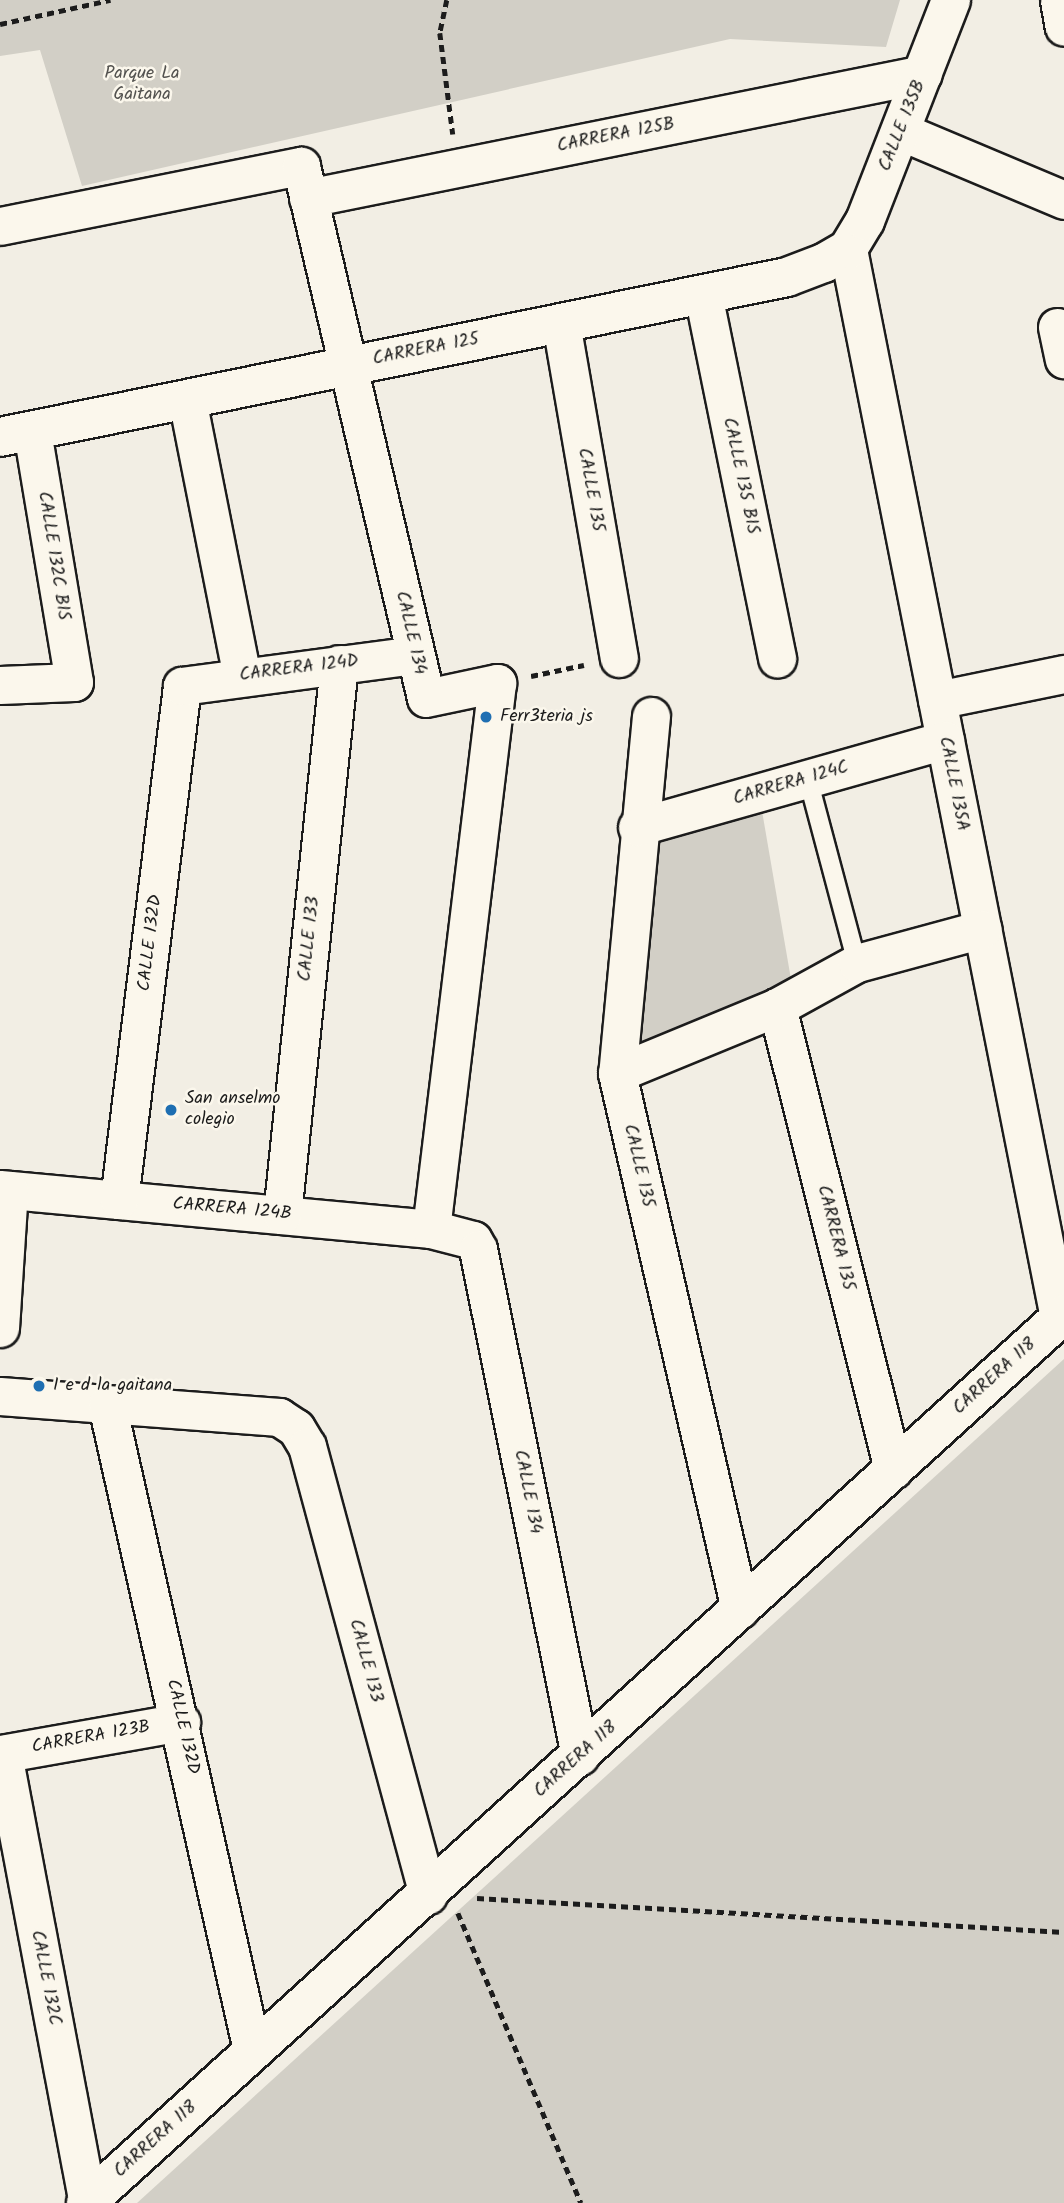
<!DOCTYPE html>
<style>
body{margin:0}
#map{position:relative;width:1064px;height:2203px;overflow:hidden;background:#f2eee4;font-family:Kalam,sans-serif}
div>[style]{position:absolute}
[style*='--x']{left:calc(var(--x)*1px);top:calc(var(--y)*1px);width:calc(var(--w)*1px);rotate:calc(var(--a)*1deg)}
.green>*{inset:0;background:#d2cfc6}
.path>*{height:4.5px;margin-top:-2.25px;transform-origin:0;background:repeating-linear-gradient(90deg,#1c1c1c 0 7px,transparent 0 12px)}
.roads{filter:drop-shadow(2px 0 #1c1c1c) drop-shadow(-2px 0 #1c1c1c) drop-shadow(0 2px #1c1c1c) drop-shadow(0 -2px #1c1c1c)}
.service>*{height:18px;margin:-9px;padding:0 9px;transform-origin:9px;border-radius:9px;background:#fbf7ec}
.minor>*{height:37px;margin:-18.5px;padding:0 18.5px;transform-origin:18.5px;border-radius:18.5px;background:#fbf7ec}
.tertiary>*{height:38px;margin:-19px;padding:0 19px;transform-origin:19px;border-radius:19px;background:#fbf7ec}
.secondary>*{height:38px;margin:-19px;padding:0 19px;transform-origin:19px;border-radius:19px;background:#fbf7ec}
.dots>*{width:19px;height:19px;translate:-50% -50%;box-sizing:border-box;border:4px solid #fbf7ec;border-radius:50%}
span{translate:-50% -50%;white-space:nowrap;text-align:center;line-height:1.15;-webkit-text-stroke:5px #fbf7ec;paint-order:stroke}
.park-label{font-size:18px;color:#53524f}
.street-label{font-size:18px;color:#1c1c1c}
.poi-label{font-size:18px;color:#1c1c1c}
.left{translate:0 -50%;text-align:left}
</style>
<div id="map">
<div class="green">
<i style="clip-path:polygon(0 0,900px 0,886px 47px,730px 39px,82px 186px,40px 50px,0 56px)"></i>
<i style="clip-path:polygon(762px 811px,793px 991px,638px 1058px,658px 843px)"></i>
<i style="clip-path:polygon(1064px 1359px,1064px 2203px,137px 2203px)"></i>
</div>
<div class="path">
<i style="--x:447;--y:0;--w:34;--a:102"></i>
<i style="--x:440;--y:33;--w:102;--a:82.7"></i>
<i style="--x:0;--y:24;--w:113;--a:-12.3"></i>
<i style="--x:531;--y:676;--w:54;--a:-11.7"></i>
<i style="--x:477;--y:1898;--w:588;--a:3.31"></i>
<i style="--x:458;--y:1913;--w:315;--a:67"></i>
</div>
<div class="roads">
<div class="service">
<i style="--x:808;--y:779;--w:190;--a:75.1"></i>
</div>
<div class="minor">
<i style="--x:1059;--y:0;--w:27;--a:80"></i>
<i style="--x:900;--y:131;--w:178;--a:22.8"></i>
<i style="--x:308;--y:198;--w:627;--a:-11.4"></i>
<i style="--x:0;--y:226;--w:307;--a:-11.3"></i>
<i style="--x:301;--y:166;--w:546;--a:76.78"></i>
<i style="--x:426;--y:698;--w:73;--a:-11.9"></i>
<i style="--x:497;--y:683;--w:550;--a:96.89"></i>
<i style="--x:848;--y:249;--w:1090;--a:78.83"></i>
<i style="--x:703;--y:294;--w:372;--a:78.5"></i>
<i style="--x:561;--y:323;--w:340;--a:80.2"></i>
<i style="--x:1057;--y:327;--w:33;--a:78"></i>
<i style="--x:187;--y:399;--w:283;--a:78.8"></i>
<i style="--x:0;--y:685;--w:74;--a:-2.3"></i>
<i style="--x:74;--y:682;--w:255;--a:-99.5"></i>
<i style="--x:937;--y:700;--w:130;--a:-11.6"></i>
<i style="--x:651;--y:716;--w:359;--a:95.4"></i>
<i style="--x:617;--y:1073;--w:550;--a:77.08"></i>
<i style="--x:637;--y:827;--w:320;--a:-15.8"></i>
<i style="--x:777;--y:1007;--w:477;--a:75.9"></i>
<i style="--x:617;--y:1073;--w:173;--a:-22.4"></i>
<i style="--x:777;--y:1007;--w:91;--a:-28.8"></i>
<i style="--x:857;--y:963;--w:130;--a:-15.2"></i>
<i style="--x:0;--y:1189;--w:433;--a:5.3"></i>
<i style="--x:431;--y:1229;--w:43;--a:14.7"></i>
<i style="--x:473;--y:1240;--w:10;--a:61"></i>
<i style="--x:478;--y:1249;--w:517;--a:78.62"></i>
<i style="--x:119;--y:1200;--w:518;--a:-83.01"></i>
<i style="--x:182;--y:686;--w:235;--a:-7.6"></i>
<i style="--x:282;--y:1215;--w:554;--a:-84.09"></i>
<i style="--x:0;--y:1328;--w:138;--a:-86.3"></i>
<i style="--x:0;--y:1396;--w:280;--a:4.3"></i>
<i style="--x:279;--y:1417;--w:20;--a:33"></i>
<i style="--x:296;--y:1428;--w:21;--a:59"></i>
<i style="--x:307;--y:1446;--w:465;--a:74.9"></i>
<i style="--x:107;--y:1405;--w:661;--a:77.33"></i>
<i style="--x:0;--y:1754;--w:184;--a:-10"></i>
<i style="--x:3;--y:1754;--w:456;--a:79.3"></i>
</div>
<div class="tertiary">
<i style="--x:86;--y:2203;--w:1322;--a:-42.27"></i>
</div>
<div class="secondary">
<i style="--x:0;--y:437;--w:803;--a:-11.49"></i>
<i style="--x:787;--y:277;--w:40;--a:-21"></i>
<i style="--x:824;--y:263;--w:28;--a:-30"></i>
<i style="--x:848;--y:249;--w:33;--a:-59"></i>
<i style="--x:865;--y:221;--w:237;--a:-68.7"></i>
</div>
</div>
<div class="dots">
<i style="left:486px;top:717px;background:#1f6fb2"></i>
<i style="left:171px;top:1110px;background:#1f6fb2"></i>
<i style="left:39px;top:1386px;background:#1f6fb2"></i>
</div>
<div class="park-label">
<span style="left:142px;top:85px">Parque La<br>Gaitana</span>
</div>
<div class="street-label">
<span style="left:903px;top:126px;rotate:-68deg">CALLE 135B</span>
<span style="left:616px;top:136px;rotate:-11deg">CARRERA 125B</span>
<span style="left:426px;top:350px;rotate:-11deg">CARRERA 125</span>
<span style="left:740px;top:476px;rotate:78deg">CALLE 135 BIS</span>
<span style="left:590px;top:490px;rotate:80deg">CALLE 135</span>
<span style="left:53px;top:556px;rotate:81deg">CALLE 132C BIS</span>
<span style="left:410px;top:633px;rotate:77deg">CALLE 134</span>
<span style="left:299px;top:669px;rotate:-7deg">CARRERA 124D</span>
<span style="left:791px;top:784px;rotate:-16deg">CARRERA 124C</span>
<span style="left:953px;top:784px;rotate:79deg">CALLE 135A</span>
<span style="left:310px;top:939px;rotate:-84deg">CALLE 133</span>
<span style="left:151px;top:943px;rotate:-83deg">CALLE 132D</span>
<span style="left:638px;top:1166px;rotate:77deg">CALLE 135</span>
<span style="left:232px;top:1210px;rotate:5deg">CARRERA 124B</span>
<span style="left:835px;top:1238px;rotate:76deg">CARRERA 135</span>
<span style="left:995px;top:1377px;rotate:-42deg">CARRERA 118</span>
<span style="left:527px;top:1492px;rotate:79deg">CALLE 134</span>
<span style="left:365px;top:1661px;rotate:75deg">CALLE 133</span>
<span style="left:182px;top:1727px;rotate:77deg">CALLE 132D</span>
<span style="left:91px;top:1738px;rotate:-10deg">CARRERA 123B</span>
<span style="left:576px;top:1760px;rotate:-42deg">CARRERA 118</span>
<span style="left:45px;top:1978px;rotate:79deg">CALLE 132C</span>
<span style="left:156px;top:2140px;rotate:-42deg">CARRERA 118</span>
</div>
<div class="poi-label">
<span class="left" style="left:500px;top:717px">Ferr3teria js</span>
<span class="left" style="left:185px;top:1110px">San anselmo<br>colegio</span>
<span class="left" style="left:53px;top:1386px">I e d la gaitana</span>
</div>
</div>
